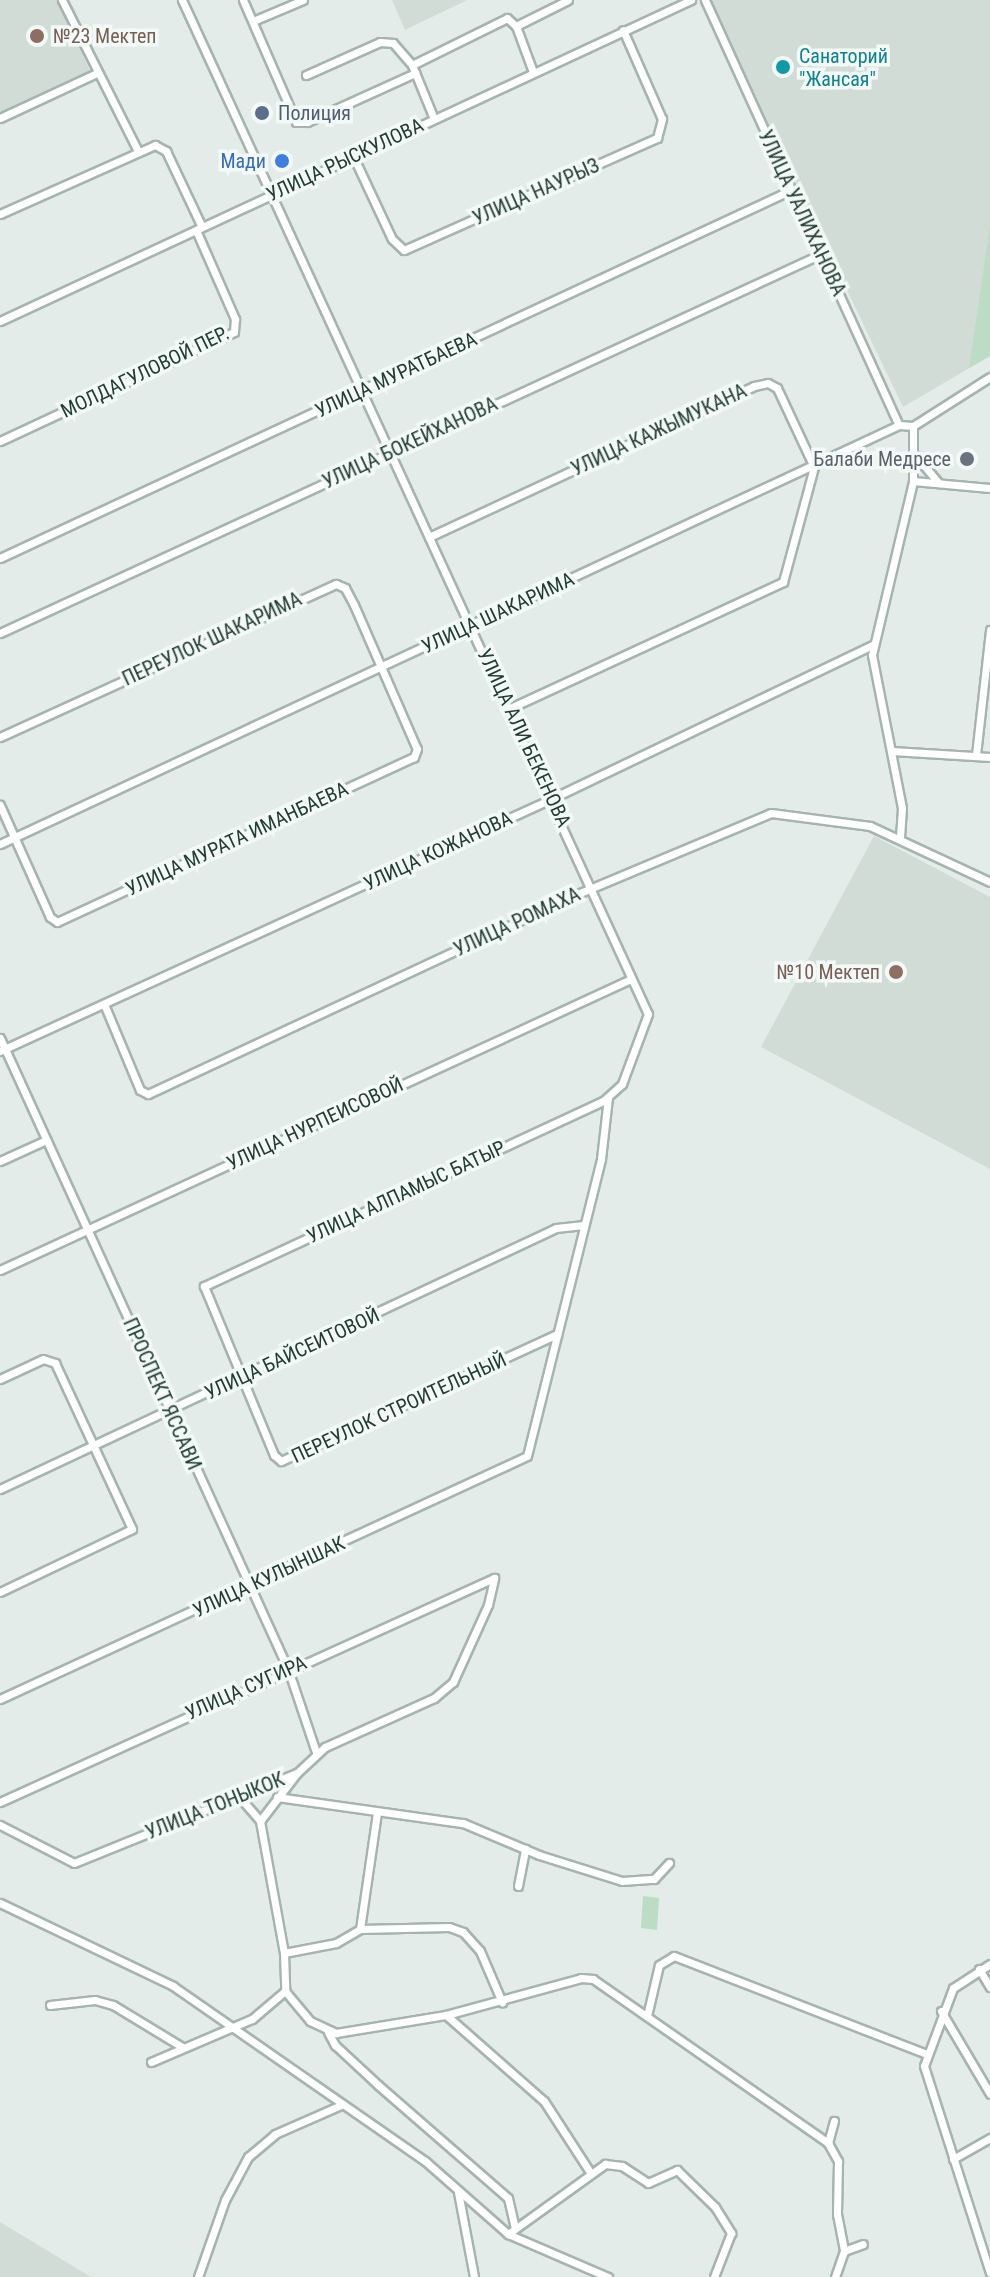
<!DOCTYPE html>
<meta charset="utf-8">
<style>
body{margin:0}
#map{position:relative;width:990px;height:2277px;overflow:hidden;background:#e3ece8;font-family:"Roboto Condensed",sans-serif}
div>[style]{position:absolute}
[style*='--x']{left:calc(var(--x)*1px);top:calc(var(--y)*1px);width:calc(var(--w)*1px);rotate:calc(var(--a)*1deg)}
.built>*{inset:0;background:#d1dcd7}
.green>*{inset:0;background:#bcdcc5}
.roads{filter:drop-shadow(2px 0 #a6b4af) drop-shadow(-2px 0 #a6b4af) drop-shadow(0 2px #a6b4af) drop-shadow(0 -2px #a6b4af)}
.street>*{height:7px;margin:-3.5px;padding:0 3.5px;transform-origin:3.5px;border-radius:3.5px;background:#fff}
.dots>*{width:22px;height:22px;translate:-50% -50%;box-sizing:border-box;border:4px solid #f3f9f6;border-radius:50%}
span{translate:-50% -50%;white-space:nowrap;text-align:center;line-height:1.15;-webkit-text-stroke:7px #f3f9f6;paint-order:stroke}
.education-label{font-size:20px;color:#785e54}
.left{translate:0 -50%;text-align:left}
.right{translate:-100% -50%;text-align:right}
.culture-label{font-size:20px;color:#0d838f}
.service-label{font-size:20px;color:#4e5e75}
.street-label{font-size:20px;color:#233d35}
.shop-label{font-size:20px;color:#366cbe}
.worship-label{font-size:20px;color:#5b616d}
</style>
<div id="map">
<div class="built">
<i style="clip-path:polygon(0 0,58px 0,90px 71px,0 112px)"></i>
<i style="clip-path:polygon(392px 0,467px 0,405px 30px)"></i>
<i style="clip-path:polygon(708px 0,990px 0,990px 356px,903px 407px)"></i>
<i style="clip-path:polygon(874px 836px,990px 897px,990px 1169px,761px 1047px)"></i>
<i style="clip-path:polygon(0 2222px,91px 2277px,0 2277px)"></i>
</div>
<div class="green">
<i style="clip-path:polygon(990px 226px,990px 356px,969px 368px)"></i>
<i style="clip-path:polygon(643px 1896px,659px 1898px,657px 1930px,641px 1928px)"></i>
</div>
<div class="roads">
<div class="street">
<i style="--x:62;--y:0;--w:169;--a:63.3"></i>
<i style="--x:182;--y:0;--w:1116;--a:65.32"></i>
<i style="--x:648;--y:1014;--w:75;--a:110.4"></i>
<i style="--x:622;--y:1084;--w:25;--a:138"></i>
<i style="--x:603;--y:1101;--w:440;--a:155.1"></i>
<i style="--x:204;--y:1286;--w:183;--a:67.5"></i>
<i style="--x:274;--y:1455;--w:9;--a:41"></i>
<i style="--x:281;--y:1461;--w:304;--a:-24.7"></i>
<i style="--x:243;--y:0;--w:133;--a:66.5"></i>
<i style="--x:296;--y:122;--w:11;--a:0"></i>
<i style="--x:307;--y:122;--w:119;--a:-24.4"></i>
<i style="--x:705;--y:0;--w:467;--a:65.5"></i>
<i style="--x:253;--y:21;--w:54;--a:-22.8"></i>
<i style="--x:516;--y:26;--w:58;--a:-26.6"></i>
<i style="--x:412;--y:65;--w:106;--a:-26.3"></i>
<i style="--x:507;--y:18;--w:12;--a:42"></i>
<i style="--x:516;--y:26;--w:49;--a:69.7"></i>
<i style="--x:306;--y:75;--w:81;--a:-24"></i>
<i style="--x:380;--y:42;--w:13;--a:4"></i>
<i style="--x:393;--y:43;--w:29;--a:49"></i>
<i style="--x:412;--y:65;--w:58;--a:67.8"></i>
<i style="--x:0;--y:118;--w:107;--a:-24.9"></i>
<i style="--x:354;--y:158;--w:89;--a:64.9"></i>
<i style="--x:392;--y:239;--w:16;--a:43"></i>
<i style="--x:404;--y:250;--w:277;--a:-23.9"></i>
<i style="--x:657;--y:138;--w:20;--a:-75"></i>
<i style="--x:662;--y:119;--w:97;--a:-113.7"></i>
<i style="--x:0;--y:214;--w:170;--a:-24"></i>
<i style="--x:155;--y:145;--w:13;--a:29"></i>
<i style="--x:166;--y:151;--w:84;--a:64.7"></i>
<i style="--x:0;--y:321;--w:762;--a:-24.92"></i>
<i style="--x:0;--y:441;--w:258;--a:-25"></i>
<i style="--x:234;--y:332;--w:13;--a:-86"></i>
<i style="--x:235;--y:319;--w:97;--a:-113.7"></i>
<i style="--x:916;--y:456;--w:34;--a:50"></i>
<i style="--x:913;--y:481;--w:77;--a:5.2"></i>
<i style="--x:429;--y:537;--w:358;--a:-24.9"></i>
<i style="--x:754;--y:386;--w:14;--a:-12"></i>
<i style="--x:768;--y:383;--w:10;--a:29"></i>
<i style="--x:777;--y:388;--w:87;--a:64.9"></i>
<i style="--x:814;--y:467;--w:119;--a:105.1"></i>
<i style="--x:783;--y:582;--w:301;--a:155.2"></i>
<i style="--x:0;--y:558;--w:872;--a:-24.95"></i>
<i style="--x:0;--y:633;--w:904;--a:-24.78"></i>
<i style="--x:0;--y:737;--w:369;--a:-24.5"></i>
<i style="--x:336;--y:584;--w:10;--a:24"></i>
<i style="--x:345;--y:588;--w:19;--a:62"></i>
<i style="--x:354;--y:605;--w:157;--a:66.4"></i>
<i style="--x:417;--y:749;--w:9;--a:111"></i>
<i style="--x:414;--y:757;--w:393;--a:155.2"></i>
<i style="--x:57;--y:922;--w:9;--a:-144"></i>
<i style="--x:50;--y:917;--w:123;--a:-114.1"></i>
<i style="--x:892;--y:751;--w:98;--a:3.5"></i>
<i style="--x:976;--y:755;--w:126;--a:-83.6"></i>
<i style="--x:900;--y:837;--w:29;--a:-86"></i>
<i style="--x:902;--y:808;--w:156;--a:-101.1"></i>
<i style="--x:872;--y:655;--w:179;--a:-76.7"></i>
<i style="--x:913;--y:481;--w:55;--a:-90"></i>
<i style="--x:0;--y:844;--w:992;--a:-24.99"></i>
<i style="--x:899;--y:425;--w:14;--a:4"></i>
<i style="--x:913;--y:426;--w:91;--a:-32.5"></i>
<i style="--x:104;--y:1004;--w:93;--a:67.3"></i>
<i style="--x:140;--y:1090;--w:9;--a:27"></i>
<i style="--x:148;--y:1094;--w:463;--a:-25"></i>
<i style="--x:568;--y:898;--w:220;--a:-22.7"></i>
<i style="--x:771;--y:813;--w:100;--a:7.5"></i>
<i style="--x:870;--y:826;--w:132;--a:25"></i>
<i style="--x:0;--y:1038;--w:694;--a:65.47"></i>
<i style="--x:288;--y:1669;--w:88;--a:71.4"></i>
<i style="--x:0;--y:1051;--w:608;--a:-24.58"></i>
<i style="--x:553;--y:798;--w:355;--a:-25.6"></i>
<i style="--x:0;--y:1161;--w:51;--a:-24.5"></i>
<i style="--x:0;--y:1270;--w:695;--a:-24.76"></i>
<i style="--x:0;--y:1379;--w:47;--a:-24.9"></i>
<i style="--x:43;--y:1359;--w:13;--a:18"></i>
<i style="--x:55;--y:1363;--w:183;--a:65.1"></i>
<i style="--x:132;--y:1529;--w:146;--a:154.5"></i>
<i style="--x:0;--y:1489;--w:614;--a:-25.15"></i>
<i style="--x:556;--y:1228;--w:28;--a:-6"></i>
<i style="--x:0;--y:1699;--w:580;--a:-24.75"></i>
<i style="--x:527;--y:1456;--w:306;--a:-76"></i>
<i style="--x:601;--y:1159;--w:61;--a:-83.5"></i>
<i style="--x:236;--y:1793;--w:37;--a:49"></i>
<i style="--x:260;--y:1821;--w:134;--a:79.7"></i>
<i style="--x:284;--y:1953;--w:38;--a:88"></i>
<i style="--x:285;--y:1991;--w:39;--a:50"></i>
<i style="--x:310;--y:2021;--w:29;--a:25"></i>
<i style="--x:336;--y:2033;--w:111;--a:-9.3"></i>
<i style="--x:446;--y:2015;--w:140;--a:-15.3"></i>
<i style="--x:581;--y:1978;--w:12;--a:5"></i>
<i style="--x:593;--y:1979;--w:287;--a:34.9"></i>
<i style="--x:828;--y:2143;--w:21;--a:61"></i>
<i style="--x:838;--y:2161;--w:53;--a:91.1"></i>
<i style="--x:837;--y:2214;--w:38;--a:79"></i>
<i style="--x:844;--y:2251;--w:28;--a:109"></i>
<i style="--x:277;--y:1797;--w:188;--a:8"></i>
<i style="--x:463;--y:1823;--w:82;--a:22.8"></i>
<i style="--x:539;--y:1855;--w:87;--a:17.4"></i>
<i style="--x:622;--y:1881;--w:32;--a:-4"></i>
<i style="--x:654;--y:1879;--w:22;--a:-47"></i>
<i style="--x:0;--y:1802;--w:542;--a:-24.39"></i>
<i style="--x:260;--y:1821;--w:61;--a:-52.4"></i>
<i style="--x:0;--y:1825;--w:83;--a:27.2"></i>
<i style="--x:74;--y:1863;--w:240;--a:-22"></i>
<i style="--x:297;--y:1773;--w:38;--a:-43"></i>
<i style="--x:325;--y:1747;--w:120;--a:-24.2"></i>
<i style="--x:434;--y:1698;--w:25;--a:-40"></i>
<i style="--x:453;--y:1682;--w:85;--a:-65.6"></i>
<i style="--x:488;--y:1605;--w:28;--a:-77"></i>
<i style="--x:518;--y:1886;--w:38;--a:-79"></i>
<i style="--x:0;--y:1903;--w:192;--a:25.6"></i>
<i style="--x:173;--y:1986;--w:307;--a:34.8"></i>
<i style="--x:425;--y:2161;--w:111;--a:41.3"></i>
<i style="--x:508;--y:2234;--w:109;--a:23.3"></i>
<i style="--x:360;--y:1929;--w:117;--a:-81.7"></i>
<i style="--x:284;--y:1953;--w:53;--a:-10.9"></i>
<i style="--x:336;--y:1943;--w:28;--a:-30"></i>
<i style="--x:360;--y:1929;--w:89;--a:-1.3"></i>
<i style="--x:449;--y:1927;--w:15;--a:20"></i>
<i style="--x:463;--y:1932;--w:25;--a:48"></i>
<i style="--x:480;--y:1951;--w:56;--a:66.7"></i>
<i style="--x:990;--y:1964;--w:44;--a:147"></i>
<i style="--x:953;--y:1988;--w:83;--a:110.4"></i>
<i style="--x:924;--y:2066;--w:217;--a:72.3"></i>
<i style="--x:979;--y:1969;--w:21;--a:59"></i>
<i style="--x:50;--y:2005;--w:45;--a:-6.3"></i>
<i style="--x:95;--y:2000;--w:19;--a:16"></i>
<i style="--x:113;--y:2005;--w:81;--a:31.3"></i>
<i style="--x:941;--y:2011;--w:96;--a:59.4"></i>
<i style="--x:446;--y:2015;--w:130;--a:41.3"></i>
<i style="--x:544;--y:2101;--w:85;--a:57.1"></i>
<i style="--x:647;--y:2016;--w:52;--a:-76.8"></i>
<i style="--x:659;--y:1965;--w:17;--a:-31"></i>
<i style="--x:674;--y:1956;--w:271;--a:21.2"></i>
<i style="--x:328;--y:2032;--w:15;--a:62"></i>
<i style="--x:335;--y:2045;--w:59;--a:42.9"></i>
<i style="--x:378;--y:2085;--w:172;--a:41"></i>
<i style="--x:508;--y:2198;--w:31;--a:77"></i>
<i style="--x:151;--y:2062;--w:110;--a:-23.1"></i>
<i style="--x:252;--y:2019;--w:43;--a:-40.3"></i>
<i style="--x:828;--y:2143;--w:23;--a:-75"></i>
<i style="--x:953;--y:2159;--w:43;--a:-29.6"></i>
<i style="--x:458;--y:2192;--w:86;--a:79.3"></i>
<i style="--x:508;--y:2234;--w:120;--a:-35.8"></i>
<i style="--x:605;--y:2164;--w:17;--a:7"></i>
<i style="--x:622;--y:2166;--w:31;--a:33"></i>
<i style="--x:648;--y:2183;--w:32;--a:-24"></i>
<i style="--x:677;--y:2170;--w:53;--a:44.2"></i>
<i style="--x:715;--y:2207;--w:31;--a:58"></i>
<i style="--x:731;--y:2233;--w:47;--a:111.1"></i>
<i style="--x:844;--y:2251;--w:20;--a:-20"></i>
<i style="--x:198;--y:2277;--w:82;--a:-70.7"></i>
<i style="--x:225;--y:2200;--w:49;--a:-61.9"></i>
<i style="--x:248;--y:2157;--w:35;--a:-40"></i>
<i style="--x:275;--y:2134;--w:72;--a:-23.7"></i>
</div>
</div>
<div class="dots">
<i style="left:37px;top:36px;background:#8d6e63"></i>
<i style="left:783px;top:67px;background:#0f9aa8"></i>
<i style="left:262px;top:113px;background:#5c6f8a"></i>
<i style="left:282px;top:161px;background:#3f7fe0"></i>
<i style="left:967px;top:459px;background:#6b7280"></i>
<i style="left:896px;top:972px;background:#8d6e63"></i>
</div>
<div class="education-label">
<span class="left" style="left:53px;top:36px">№23 Мектеп</span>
<span class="right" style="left:880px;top:972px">№10 Мектеп</span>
</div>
<div class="culture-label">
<span class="left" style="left:799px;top:68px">Санаторий<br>"Жансая"</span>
</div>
<div class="service-label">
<span class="left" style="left:278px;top:113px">Полиция</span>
</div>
<div class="street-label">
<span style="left:345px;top:160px;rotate:-25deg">УЛИЦА РЫСКУЛОВА</span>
<span style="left:536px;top:192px;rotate:-24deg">УЛИЦА НАУРЫЗ</span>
<span style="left:802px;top:213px;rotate:65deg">УЛИЦА УАЛИХАНОВА</span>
<span style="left:145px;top:372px;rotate:-26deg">МОЛДАГУЛОВОЙ ПЕР.</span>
<span style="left:396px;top:375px;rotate:-25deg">УЛИЦА МУРАТБАЕВА</span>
<span style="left:659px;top:430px;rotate:-25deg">УЛИЦА КАЖЫМУКАНА</span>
<span style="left:410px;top:443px;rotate:-25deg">УЛИЦА БОКЕЙХАНОВА</span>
<span style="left:498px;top:613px;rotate:-25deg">УЛИЦА ШАКАРИМА</span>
<span style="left:212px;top:639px;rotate:-25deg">ПЕРЕУЛОК ШАКАРИМА</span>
<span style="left:524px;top:738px;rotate:65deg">УЛИЦА АЛИ БЕКЕНОВА</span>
<span style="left:237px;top:839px;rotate:-25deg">УЛИЦА МУРАТА ИМАНБАЕВА</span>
<span style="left:438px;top:851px;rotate:-25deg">УЛИЦА КОЖАНОВА</span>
<span style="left:517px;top:922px;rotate:-25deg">УЛИЦА РОМАХА</span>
<span style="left:315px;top:1124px;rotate:-25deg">УЛИЦА НУРПЕИСОВОЙ</span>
<span style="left:406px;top:1192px;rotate:-25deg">УЛИЦА АЛПАМЫС БАТЫР</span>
<span style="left:292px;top:1354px;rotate:-25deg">УЛИЦА БАЙСЕИТОВОЙ</span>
<span style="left:162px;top:1394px;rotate:66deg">ПРОСПЕКТ ЯССАВИ</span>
<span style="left:399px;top:1408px;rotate:-25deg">ПЕРЕУЛОК СТРОИТЕЛЬНЫЙ</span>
<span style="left:269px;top:1577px;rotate:-25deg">УЛИЦА КУЛЫНШАК</span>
<span style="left:246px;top:1688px;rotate:-24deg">УЛИЦА СУГИРА</span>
<span style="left:215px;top:1806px;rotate:-22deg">УЛИЦА ТОНЫКОК</span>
</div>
<div class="shop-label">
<span class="right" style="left:266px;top:161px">Мади</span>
</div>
<div class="worship-label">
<span class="right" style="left:951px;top:459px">Балаби Медресе</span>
</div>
</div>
